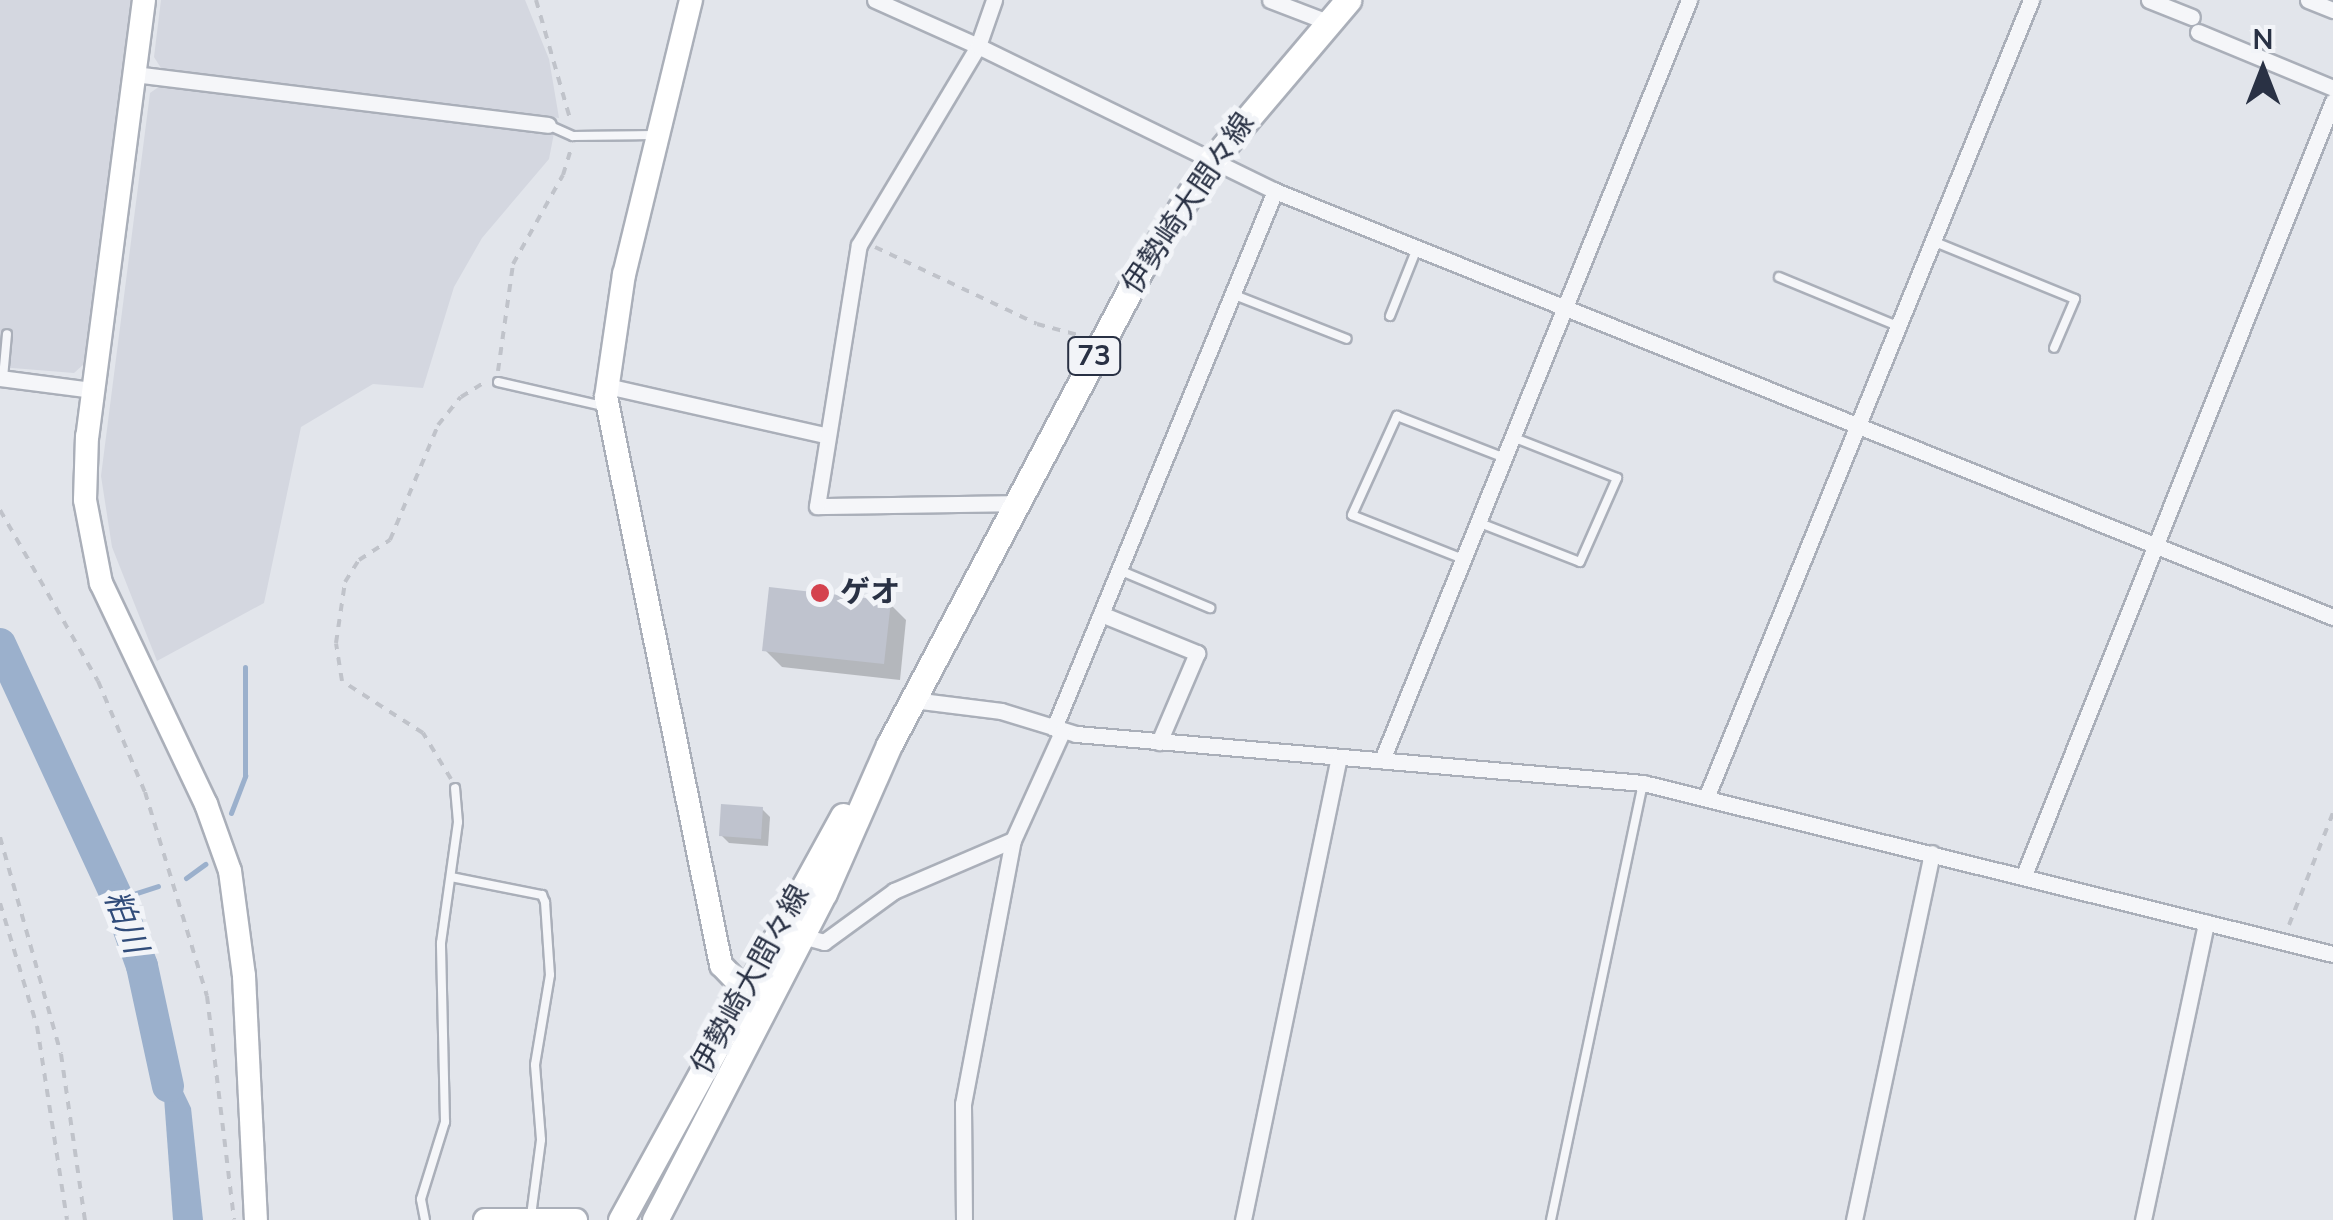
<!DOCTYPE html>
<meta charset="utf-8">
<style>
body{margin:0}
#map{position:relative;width:2333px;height:1220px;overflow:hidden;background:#e2e5eb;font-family:"Nunito Sans","Noto Sans JP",sans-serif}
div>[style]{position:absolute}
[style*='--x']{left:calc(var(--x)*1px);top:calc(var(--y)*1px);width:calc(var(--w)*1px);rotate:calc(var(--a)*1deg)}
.built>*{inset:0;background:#d4d7e0}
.water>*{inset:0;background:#9bb0cc}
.shadow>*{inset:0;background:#0003}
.stream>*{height:5px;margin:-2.5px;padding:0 2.5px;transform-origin:2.5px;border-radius:2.5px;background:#9bb0cc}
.river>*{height:32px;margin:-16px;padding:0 16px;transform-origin:16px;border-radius:16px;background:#9bb0cc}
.building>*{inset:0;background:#bfc3ce}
.path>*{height:4px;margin-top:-2px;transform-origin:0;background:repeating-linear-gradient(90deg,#c0c3ca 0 8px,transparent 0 16px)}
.roads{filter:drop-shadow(2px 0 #aaafb9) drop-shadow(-2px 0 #aaafb9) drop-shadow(0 2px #aaafb9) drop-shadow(0 -2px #aaafb9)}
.lane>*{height:8px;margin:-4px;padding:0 4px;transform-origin:4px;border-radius:4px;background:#f5f6f9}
.street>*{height:15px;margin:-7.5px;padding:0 7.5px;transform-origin:7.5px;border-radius:7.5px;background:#f5f6f9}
.secondary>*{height:22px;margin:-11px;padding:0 11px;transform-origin:11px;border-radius:11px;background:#fff}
.primary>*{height:25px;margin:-12.5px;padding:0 12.5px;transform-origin:12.5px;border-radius:12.5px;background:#fff}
.dots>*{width:28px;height:28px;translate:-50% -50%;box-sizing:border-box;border:5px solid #f2f4f8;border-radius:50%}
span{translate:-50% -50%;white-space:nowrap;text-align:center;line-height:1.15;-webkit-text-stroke:10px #f2f4f8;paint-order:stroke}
.shield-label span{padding:2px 8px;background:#f2f4f8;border:2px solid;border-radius:8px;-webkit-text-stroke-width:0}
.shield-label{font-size:28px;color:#293144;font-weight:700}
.street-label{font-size:30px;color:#293144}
.poi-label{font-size:30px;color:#293144;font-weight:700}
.left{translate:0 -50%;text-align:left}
.water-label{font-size:32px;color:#314c7a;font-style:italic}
.north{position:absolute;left:2213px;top:20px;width:100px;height:100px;-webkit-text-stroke:8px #f2f4f8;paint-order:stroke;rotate:0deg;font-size:28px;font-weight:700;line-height:40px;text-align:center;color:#293144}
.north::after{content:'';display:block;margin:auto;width:35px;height:45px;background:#293144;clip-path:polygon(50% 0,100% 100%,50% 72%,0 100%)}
</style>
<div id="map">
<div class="built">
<i style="clip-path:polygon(0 0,132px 0,84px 364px,74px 373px,0 367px)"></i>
<i style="clip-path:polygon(161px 0,525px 0,549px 59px,559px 118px,161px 68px,154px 57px)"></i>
<i style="clip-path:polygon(160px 86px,554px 133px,549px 159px,482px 238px,454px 287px,423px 388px,373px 384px,301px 427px,264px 603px,157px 661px,112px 547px,101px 476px,150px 93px)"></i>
</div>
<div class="water">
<i style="clip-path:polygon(160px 1043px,191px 1108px,203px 1220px,173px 1220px)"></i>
</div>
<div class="shadow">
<i style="clip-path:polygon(890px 604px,906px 620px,900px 680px,782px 667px,765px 650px)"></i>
<i style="clip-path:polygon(762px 809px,770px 817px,768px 846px,729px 843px,721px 835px)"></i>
</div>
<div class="stream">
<i style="--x:231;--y:813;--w:40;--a:-69"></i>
<i style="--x:245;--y:776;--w:109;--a:-90"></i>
<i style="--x:186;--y:878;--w:24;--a:-36"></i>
<i style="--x:118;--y:899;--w:42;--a:-18"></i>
</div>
<div class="river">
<i style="--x:0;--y:644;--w:281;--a:65.2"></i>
<i style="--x:118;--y:899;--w:71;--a:70.3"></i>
<i style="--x:142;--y:966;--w:123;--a:77.8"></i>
</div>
<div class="building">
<i style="clip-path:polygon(769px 587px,891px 601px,884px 664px,762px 651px)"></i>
<i style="clip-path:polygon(721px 804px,763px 807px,761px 839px,719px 836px)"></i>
</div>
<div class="path">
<i style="--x:536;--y:0;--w:127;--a:74"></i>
<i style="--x:875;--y:247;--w:179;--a:25.4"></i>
<i style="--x:1037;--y:324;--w:47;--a:14.9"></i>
<i style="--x:498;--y:371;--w:108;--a:-82"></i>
<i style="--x:513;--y:264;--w:102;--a:-60.7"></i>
<i style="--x:563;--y:175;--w:30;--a:-73"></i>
<i style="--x:0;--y:510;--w:197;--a:60.2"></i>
<i style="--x:98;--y:681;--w:121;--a:67.1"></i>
<i style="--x:145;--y:792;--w:213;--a:73.1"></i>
<i style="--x:207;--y:996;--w:225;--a:83.1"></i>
<i style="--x:451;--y:779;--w:54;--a:-121.3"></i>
<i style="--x:423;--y:733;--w:96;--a:-147.3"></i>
<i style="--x:342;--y:681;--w:38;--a:-99"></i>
<i style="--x:336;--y:643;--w:62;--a:-81.6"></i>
<i style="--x:345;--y:582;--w:26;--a:-58"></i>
<i style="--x:359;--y:560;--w:37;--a:-33"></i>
<i style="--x:390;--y:540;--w:125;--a:-67.3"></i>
<i style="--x:438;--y:425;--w:36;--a:-51"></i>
<i style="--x:461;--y:397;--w:28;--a:-32"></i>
<i style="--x:0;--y:837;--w:225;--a:74.3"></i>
<i style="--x:61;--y:1054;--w:168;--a:81.8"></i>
<i style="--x:0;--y:903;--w:128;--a:73.3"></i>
<i style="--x:37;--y:1026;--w:196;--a:81.2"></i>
<i style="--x:2289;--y:925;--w:120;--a:-68.6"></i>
</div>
<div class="roads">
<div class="lane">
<i style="--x:548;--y:125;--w:27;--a:24"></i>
<i style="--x:573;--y:136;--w:80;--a:-0.7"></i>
<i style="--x:1935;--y:242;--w:151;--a:22.2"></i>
<i style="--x:2075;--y:299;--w:53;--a:113.2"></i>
<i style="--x:1779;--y:277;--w:131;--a:22.5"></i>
<i style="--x:1232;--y:294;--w:123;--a:21.4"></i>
<i style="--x:1390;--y:316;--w:73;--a:-68.3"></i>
<i style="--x:3;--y:378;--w:44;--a:-84.8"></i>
<i style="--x:498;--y:382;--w:108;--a:12.9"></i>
<i style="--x:1480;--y:523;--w:107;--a:21.3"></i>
<i style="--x:1580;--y:562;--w:92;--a:-66.2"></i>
<i style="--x:1617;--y:478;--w:110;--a:-158.6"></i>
<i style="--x:1463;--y:559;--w:119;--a:-158.4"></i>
<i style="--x:1352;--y:515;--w:109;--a:-65.6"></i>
<i style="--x:1397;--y:416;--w:113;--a:21.3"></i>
<i style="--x:1119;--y:570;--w:99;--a:22.7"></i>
<i style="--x:451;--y:877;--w:93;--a:11.2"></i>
<i style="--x:542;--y:895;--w:8;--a:67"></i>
<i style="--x:545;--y:902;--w:73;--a:86.1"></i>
<i style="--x:550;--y:975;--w:91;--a:99.5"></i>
<i style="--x:535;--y:1065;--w:75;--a:85.4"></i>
<i style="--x:541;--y:1140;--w:77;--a:97.5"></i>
<i style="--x:425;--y:1220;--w:21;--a:-101"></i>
<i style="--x:421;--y:1199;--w:81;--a:-72.7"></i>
<i style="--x:445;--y:1122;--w:179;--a:-91.3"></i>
<i style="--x:441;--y:943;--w:122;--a:-82"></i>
<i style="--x:458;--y:822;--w:34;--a:-95"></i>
<i style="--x:1551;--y:1220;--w:447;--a:-78.1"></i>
</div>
<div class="street">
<i style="--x:875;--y:0;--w:113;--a:24.1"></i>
<i style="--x:978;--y:46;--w:49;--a:-70.8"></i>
<i style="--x:1270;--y:0;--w:59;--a:20.9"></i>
<i style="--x:2149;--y:0;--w:46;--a:21.6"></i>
<i style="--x:2308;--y:0;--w:27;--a:22"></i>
<i style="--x:2198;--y:32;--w:146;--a:22.5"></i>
<i style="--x:134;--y:74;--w:417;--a:7"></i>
<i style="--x:0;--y:378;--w:94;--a:7.4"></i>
<i style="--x:607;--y:386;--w:223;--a:12.7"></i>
<i style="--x:1017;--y:503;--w:200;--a:179.1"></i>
<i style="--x:817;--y:506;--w:264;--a:-80.9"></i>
<i style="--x:859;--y:245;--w:232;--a:-59.1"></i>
<i style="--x:978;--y:46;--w:331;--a:26"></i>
<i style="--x:1275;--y:191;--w:1141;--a:21.93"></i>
<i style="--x:1101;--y:614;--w:104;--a:22.1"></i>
<i style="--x:1197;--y:653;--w:97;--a:113.1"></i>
<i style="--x:913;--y:700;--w:89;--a:7.1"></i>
<i style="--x:1001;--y:711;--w:78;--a:17"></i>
<i style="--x:1076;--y:734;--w:569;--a:4.94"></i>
<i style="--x:1643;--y:783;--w:711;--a:13.92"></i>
<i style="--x:1054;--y:728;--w:581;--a:-67.63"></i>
<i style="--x:1382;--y:760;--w:820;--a:-68"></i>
<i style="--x:1706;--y:798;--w:862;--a:-67.84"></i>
<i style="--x:2024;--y:875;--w:833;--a:-68.24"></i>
<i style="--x:802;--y:936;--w:23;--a:15"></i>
<i style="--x:824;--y:942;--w:87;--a:-36.1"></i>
<i style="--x:894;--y:891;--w:129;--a:-23.2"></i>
<i style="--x:964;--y:1220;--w:116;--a:-90.5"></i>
<i style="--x:963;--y:1104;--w:269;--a:-79.3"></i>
<i style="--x:1013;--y:840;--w:119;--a:-65.6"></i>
<i style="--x:1243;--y:1220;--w:472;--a:-78.3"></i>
<i style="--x:1854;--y:1220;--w:375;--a:-78"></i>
<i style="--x:2143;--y:1220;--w:304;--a:-78"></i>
</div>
<div class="secondary">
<i style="--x:144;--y:0;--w:440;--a:97.4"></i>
<i style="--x:87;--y:436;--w:64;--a:91.8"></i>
<i style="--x:85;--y:500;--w:85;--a:79.1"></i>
<i style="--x:101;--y:583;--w:245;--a:64.6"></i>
<i style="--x:206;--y:804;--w:71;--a:70.3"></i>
<i style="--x:230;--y:871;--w:106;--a:82.4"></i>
<i style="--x:244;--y:976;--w:244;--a:87.2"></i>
<i style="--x:691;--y:0;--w:282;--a:103.7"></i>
<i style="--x:624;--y:274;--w:124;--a:98.3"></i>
<i style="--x:606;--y:397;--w:580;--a:78.55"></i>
<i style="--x:721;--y:965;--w:33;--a:46"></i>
<i style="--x:485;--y:1220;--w:91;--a:0"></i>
</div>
<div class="primary">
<i style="--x:621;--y:1220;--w:461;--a:-61.2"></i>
<i style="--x:655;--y:1220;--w:368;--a:-62.7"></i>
<i style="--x:824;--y:893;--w:162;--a:-66.3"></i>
<i style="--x:889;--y:745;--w:539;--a:-62.1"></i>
<i style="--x:1141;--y:269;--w:126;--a:-56.9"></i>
<i style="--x:1210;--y:163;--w:214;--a:-49.7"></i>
</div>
</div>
<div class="dots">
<i style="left:820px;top:593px;background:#d4424e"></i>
</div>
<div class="shield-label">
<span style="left:1094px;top:356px">73</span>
</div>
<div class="street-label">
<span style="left:1189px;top:204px;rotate:-56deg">伊勢崎大間々線</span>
<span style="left:751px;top:980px;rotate:-61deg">伊勢崎大間々線</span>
</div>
<div class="poi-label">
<span class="left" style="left:840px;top:593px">ゲオ</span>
</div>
<div class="water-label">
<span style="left:125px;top:922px;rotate:69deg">粕川</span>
</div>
<div class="north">N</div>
</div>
